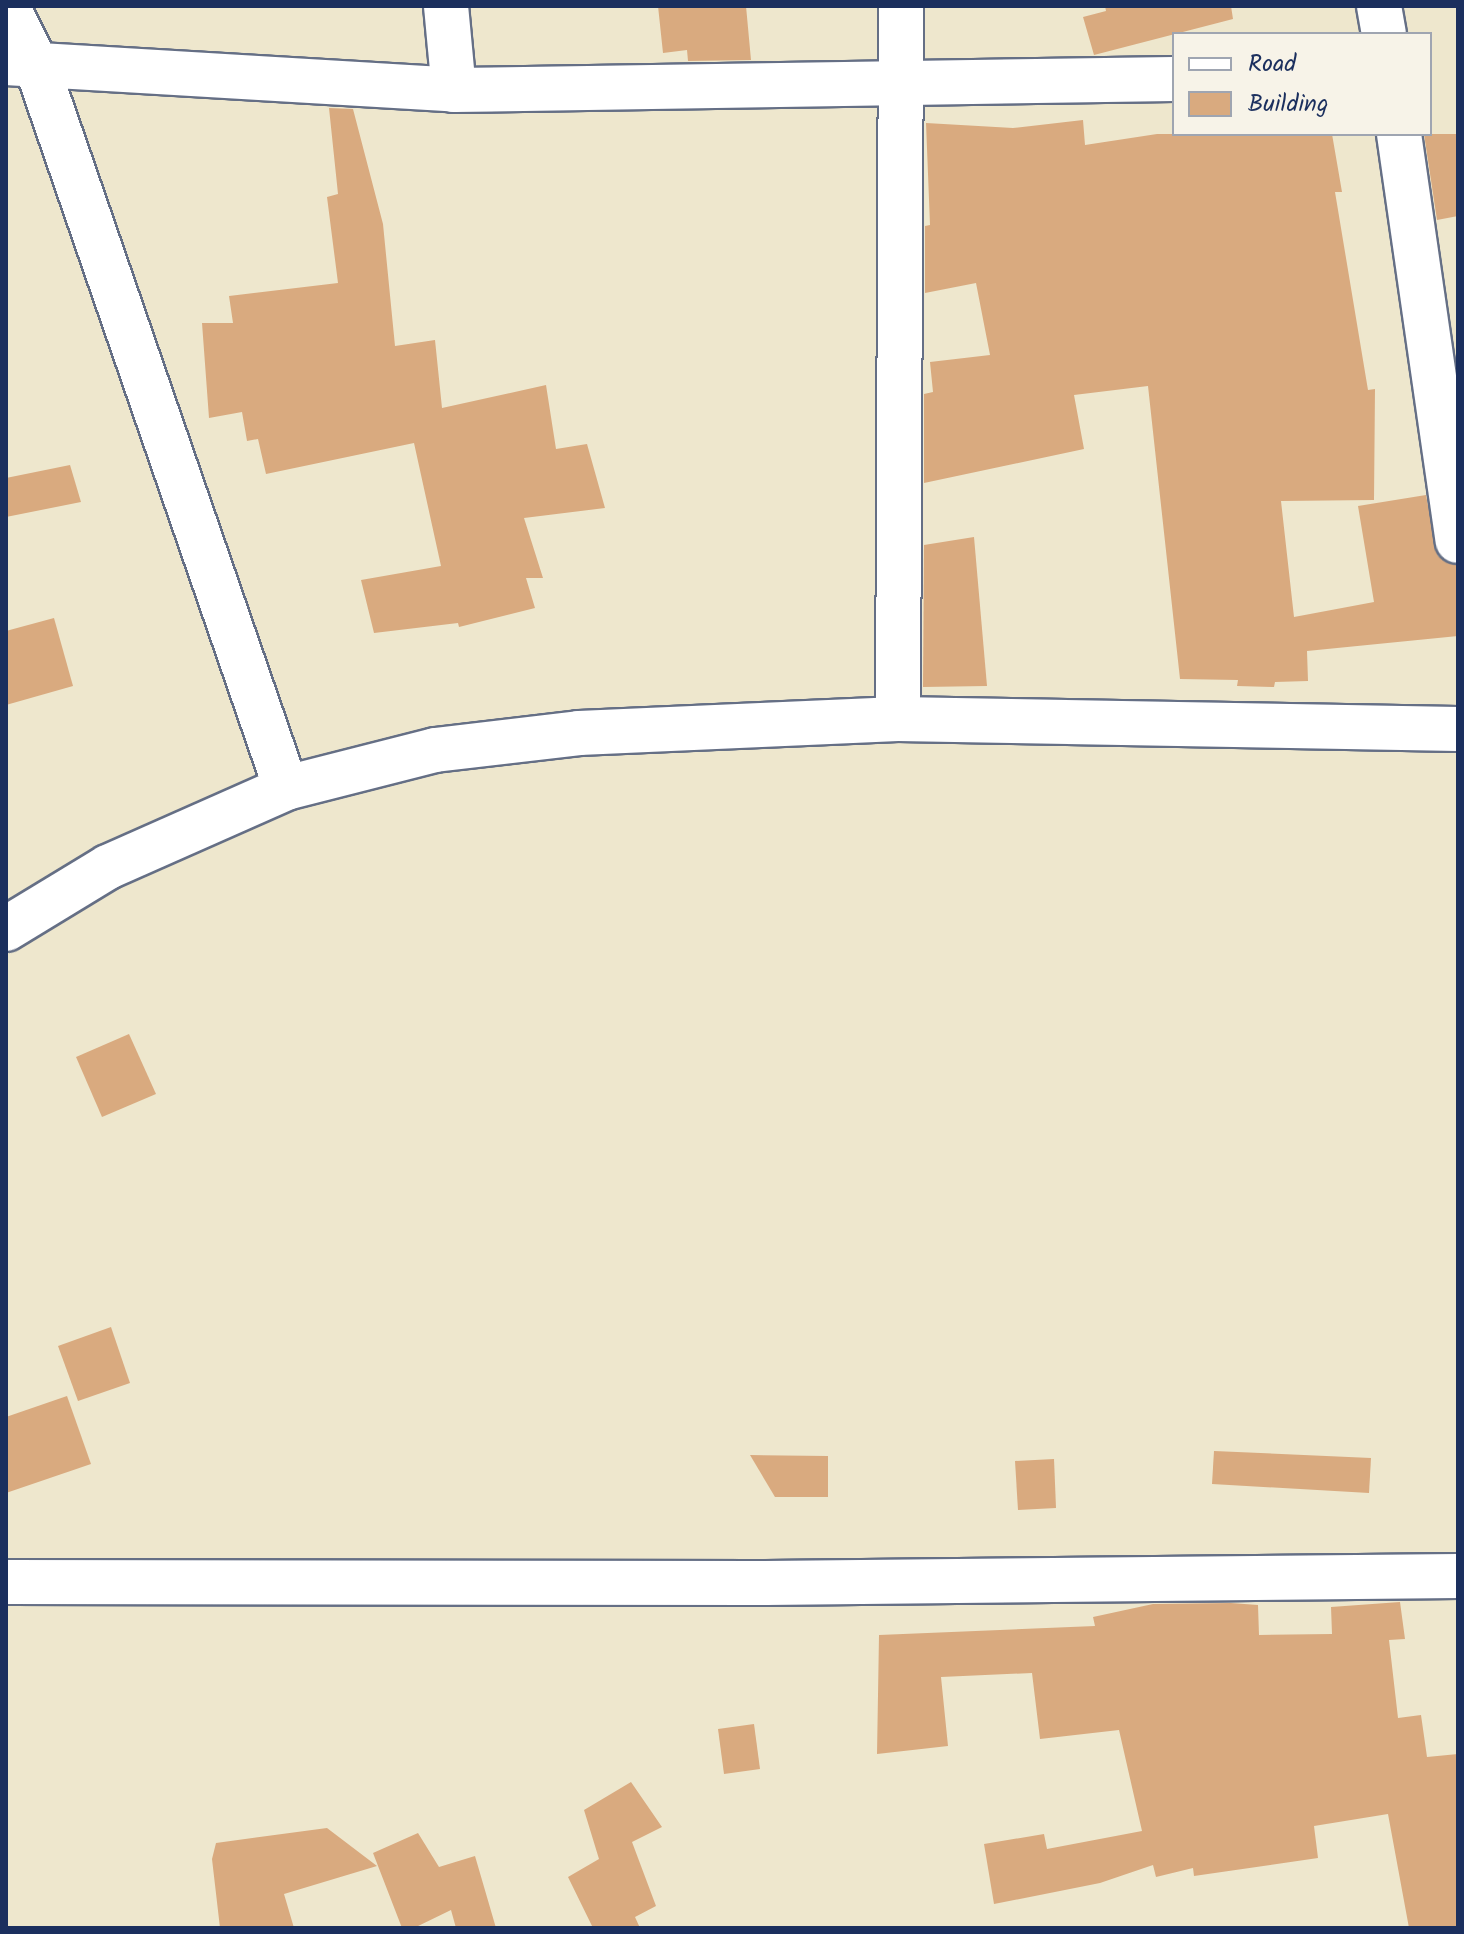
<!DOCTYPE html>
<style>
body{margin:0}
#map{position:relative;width:1464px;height:1934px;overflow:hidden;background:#eee7cd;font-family:Kalam,sans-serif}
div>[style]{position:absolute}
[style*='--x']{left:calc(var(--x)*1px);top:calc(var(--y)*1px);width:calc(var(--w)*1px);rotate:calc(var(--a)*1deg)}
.building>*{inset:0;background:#d9aa7f}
.roads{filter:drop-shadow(2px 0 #656f85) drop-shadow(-2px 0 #656f85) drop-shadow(0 2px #656f85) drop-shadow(0 -2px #656f85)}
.minor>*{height:44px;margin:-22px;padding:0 22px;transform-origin:22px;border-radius:22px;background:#fff}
span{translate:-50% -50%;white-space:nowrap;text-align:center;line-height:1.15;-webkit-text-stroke:6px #f7f3e8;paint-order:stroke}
.frame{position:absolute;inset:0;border:8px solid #1b2f5e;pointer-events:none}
.legend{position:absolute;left:1172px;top:32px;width:260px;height:104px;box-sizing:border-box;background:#f7f3e8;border:2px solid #9fa5b1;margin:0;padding:10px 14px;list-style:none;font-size:24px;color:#1b2f5e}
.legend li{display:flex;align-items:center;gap:16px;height:40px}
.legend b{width:40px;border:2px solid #9fa5b1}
</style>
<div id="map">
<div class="building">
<i style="clip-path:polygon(658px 6px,746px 6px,751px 60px,688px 61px,687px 50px,663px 53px)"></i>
<i style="clip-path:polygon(1105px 6px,1231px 6px,1233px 19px,1094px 55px,1083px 17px,1106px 11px)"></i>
<i style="clip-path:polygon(329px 108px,353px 109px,383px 224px,395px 346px,435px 340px,442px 408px,546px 385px,556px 449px,587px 444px,605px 508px,524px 518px,543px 578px,526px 578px,535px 608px,459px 627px,458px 623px,374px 633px,361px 580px,441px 566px,414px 443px,266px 474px,258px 439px,247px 441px,242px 412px,209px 418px,202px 323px,233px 323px,229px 296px,338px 283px,327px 197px,338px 194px)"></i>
<i style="clip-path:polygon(1083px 120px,1085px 145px,1157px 134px,1332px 134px,1342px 192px,1335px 192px,1368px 390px,1375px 389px,1374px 500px,1281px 501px,1294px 617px,1374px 602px,1358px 506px,1426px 495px,1438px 556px,1458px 565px,1458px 636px,1307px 651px,1308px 681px,1275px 682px,1274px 687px,1237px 686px,1238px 680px,1180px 679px,1148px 386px,1074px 395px,1084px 449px,924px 483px,924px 394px,933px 392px,930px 362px,990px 355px,976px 283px,925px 293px,925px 226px,930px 225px,926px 123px,1013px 128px)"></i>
<i style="clip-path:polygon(1424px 134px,1458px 134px,1458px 216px,1437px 220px)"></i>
<i style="clip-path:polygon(70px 465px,81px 502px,6px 517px,6px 478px)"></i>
<i style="clip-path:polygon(974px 537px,987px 686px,923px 687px,924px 545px)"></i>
<i style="clip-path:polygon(54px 618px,73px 686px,6px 705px,6px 631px)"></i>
<i style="clip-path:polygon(129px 1034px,156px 1094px,102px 1117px,76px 1057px)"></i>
<i style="clip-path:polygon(111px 1327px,130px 1383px,78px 1401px,58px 1346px)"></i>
<i style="clip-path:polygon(67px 1396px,91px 1464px,6px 1493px,6px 1417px)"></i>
<i style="clip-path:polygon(1214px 1451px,1371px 1458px,1369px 1493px,1212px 1484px)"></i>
<i style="clip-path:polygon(750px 1455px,828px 1456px,828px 1497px,775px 1497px)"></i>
<i style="clip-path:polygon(1054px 1459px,1056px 1508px,1018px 1510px,1015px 1461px)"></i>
<i style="clip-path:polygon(1400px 1602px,1405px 1639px,1389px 1640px,1398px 1718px,1421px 1715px,1427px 1757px,1458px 1754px,1458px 1928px,1409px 1928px,1388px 1814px,1314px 1826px,1318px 1858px,1194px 1876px,1193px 1868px,1156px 1877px,1153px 1865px,1100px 1883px,994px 1904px,984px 1844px,1044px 1834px,1047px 1849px,1142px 1831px,1119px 1730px,1040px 1739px,1032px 1673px,941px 1677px,948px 1746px,877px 1754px,879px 1635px,1095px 1626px,1093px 1617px,1153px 1604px,1231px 1603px,1258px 1605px,1259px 1635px,1332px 1634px,1331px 1607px)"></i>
<i style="clip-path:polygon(754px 1724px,760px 1769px,724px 1774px,718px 1729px)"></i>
<i style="clip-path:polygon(631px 1782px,662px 1827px,632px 1842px,656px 1906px,635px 1917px,640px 1928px,593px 1928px,568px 1877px,599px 1859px,584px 1810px)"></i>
<i style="clip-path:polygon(327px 1828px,377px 1866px,284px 1894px,294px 1928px,220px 1928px,212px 1859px,216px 1843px)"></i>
<i style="clip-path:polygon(418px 1833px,439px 1867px,475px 1856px,496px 1928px,456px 1928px,451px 1910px,414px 1928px,402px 1928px,373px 1853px)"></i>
</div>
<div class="roads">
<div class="minor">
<i style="--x:7;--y:6;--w:65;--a:63.4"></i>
<i style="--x:36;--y:64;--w:766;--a:70.95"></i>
<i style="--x:446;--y:6;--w:84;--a:84.6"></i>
<i style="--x:1379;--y:6;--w:28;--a:80"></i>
<i style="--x:6;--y:63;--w:449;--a:3.4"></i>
<i style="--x:454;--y:90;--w:720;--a:-0.88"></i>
<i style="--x:1399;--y:134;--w:411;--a:81.8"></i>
<i style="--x:898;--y:719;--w:713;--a:-89.76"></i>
<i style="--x:6;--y:929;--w:119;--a:-31.3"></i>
<i style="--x:108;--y:867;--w:195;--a:-23.9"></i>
<i style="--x:286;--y:788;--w:154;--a:-14.3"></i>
<i style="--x:435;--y:750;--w:145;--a:-6.7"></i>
<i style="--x:579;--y:733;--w:319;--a:-2.5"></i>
<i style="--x:898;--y:719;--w:560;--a:1.02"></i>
<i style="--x:6;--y:1582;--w:759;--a:0.08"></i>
<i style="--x:765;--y:1583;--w:693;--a:-0.58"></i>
</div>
</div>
<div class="frame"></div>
<ul class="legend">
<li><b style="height:10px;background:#fff"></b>Road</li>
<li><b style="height:22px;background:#d9aa7f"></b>Building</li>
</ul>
</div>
